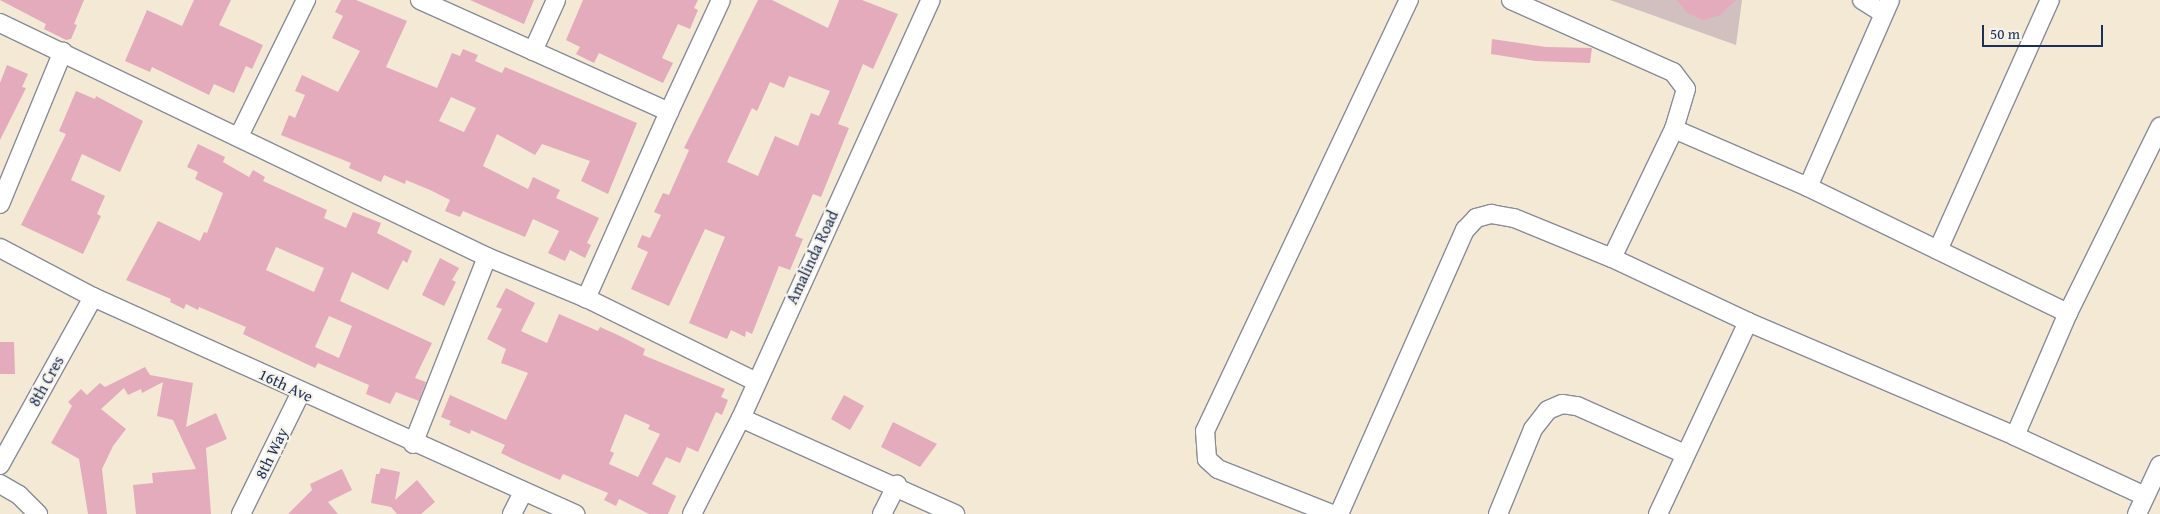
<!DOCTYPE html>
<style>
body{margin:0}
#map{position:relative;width:2160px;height:514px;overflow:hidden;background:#f4e9d4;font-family:"Gentium Book Plus",serif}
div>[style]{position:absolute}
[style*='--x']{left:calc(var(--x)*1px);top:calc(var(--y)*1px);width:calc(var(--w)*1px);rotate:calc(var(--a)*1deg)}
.industrial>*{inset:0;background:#d2bfbf}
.building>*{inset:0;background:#e4abbc}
.roads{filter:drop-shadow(1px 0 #888c99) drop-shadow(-1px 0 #888c99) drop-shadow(0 1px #888c99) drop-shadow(0 -1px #888c99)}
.minor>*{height:18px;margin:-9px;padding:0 9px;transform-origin:9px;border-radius:9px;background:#fff}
span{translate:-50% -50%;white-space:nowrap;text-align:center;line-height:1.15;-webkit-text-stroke:4.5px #f7f3e8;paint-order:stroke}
.street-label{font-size:16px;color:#1b2f5e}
.scale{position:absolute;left:1982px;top:25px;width:121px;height:22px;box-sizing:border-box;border:2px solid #1b2f5e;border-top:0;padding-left:6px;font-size:15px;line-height:18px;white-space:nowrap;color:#1b2f5e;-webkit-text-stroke:4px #f7f3e8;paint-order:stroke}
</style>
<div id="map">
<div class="industrial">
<i style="clip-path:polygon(1610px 0,1742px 0,1736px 45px)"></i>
</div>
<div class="building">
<i style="clip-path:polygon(0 0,84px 0,74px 24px,77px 25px,71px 39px,66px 40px,44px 29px,46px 24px)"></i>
<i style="clip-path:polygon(194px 0,231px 0,219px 25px,263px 45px,252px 69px,246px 66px,234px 93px,214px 84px,209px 95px,152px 67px,150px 72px,125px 61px,147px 10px,182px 26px)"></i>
<i style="clip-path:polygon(evenodd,341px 0,356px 0,407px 21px,386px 67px,437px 88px,452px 53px,460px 56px,463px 49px,478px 55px,475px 61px,502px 73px,505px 67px,637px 123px,608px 194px,581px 181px,590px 161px,542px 144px,535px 155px,497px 134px,483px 166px,528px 189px,533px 177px,560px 190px,556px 198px,599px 218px,587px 243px,591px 245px,585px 258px,570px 250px,565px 261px,548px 253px,559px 231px,533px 219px,525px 237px,463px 211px,460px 217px,445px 211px,450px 200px,430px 190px,406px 180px,405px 184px,384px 175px,381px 182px,349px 168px,351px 163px,281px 135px,289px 115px,295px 118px,305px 95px,295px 91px,302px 75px,338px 92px,360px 51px,332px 38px,343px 16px,335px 12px,341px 0,451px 97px,476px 108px,464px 132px,439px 121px,451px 97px)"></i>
<i style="clip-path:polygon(470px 0,534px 0,524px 24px)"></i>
<i style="clip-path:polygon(583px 0,698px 0,694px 8px,698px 10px,690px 29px,678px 24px,662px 58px,673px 63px,663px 83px,599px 53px,594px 63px,576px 54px,580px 47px,566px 40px)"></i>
<i style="clip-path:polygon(evenodd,758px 0,772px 0,828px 28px,839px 0,862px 0,898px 14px,873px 69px,863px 64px,838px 124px,849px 128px,821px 197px,813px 194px,795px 236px,803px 239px,790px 270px,779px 266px,752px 334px,746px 331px,745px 337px,731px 330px,727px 339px,689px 323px,725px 237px,705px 229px,669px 306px,631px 289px,648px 252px,637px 247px,642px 235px,650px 238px,661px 215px,654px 212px,663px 193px,669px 195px,689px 150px,684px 148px,758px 0,789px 76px,830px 91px,819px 116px,811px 113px,798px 146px,775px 136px,758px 176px,727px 162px,752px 108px,757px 111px,770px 82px,784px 88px,789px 76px)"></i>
<i style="clip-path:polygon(1677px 0,1736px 0,1720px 15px,1703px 20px,1687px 13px)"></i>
<i style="clip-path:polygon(1492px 39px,1546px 47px,1592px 48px,1590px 63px,1536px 61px,1491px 54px)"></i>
<i style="clip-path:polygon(7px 65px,28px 74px,22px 87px,26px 88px,0 140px,0 83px)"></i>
<i style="clip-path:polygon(76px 91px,95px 99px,96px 96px,143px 121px,120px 172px,82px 154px,71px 180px,105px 196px,97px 214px,101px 216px,83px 254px,21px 225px,66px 134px,59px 131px)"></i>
<i style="clip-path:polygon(evenodd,198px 144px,225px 157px,223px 162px,249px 177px,253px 170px,265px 177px,263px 181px,327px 210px,324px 218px,346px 228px,353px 212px,381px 223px,377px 233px,412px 251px,407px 263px,403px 260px,388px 290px,352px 272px,340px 301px,432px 343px,415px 378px,426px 382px,419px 401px,396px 392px,390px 404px,366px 394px,369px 385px,318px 363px,315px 368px,243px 334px,246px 327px,199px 307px,198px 310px,186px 304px,184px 309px,170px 302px,171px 299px,126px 280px,158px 221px,200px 241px,204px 232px,207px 233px,223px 193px,195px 179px,198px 172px,187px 167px,198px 144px,276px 247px,324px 268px,314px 292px,266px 270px,276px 247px,198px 144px,329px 316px,352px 326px,339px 358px,315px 347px,329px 316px)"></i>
<i style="clip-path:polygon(440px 258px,459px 268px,452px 280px,456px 282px,444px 306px,422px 295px)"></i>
<i style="clip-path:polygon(evenodd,506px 288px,535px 303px,521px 331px,547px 343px,559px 314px,598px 331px,600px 327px,620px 336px,645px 349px,643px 355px,725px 389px,721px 397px,728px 400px,722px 415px,716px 412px,698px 452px,687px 447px,680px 463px,666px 457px,652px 484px,676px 496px,668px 514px,649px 514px,619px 499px,616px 506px,604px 500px,608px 493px,563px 474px,560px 480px,517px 461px,501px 453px,505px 445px,471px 430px,470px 434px,449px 425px,451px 421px,441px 417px,450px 395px,506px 420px,528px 373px,501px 363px,506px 349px,487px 339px,502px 309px,496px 307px,506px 288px,625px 414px,650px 425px,648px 429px,660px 434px,638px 477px,609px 464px,614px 453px,610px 451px,625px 414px)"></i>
<i style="clip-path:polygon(0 342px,14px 342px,15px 374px,0 374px)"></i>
<i style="clip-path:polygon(145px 367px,150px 375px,193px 383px,186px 427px,216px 413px,227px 439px,206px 448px,211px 514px,136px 514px,133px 485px,153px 483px,152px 473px,196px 469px,173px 420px,157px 416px,163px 382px,142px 393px,141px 389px,128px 395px,124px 388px,101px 409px,126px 429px,113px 446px,102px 469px,107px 514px,88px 514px,79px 459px,51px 443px,72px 406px,68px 402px,81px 389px,87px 395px,100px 383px,105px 387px)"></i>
<i style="clip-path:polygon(844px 395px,864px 406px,850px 430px,831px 419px)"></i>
<i style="clip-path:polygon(893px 422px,937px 444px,920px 467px,881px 447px)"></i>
<i style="clip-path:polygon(381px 468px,400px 472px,395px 500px,417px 480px,435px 502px,421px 514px,397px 514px,391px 507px,371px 503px,376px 474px,379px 474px)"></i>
<i style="clip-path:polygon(342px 469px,352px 490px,328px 502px,338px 514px,288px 514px,312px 490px,310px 484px)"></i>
</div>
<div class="roads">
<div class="minor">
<i style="--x:420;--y:0;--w:273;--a:24.2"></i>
<i style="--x:669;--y:112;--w:204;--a:114"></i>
<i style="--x:1511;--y:0;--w:177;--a:24"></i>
<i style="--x:1673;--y:72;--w:21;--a:53"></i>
<i style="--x:1686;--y:89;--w:42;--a:106.7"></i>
<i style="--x:1674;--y:129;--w:143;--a:115.7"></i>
<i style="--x:1862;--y:0;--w:25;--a:32"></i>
<i style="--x:0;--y:23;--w:540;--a:25.66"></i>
<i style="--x:487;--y:257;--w:107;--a:22.5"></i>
<i style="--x:586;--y:298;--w:188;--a:26.2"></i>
<i style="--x:533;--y:51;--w:56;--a:-65.7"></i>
<i style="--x:669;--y:112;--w:123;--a:-65.1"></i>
<i style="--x:1674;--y:129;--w:146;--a:23.4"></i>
<i style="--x:1808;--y:187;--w:289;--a:25.9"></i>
<i style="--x:239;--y:136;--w:152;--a:-63.8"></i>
<i style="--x:1808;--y:187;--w:204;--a:-66.3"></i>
<i style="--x:0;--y:204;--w:165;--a:-67.6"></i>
<i style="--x:0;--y:248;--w:105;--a:27.8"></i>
<i style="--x:93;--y:297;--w:529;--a:24.24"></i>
<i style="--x:1938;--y:250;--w:274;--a:-65.9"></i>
<i style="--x:741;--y:418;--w:235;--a:24.2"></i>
<i style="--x:2015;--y:436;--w:134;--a:-66.7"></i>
<i style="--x:2068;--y:313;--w:208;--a:-63.7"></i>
<i style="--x:413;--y:444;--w:201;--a:-68.4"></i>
<i style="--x:0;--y:465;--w:192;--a:-61"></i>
<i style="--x:0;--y:484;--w:22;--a:30"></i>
<i style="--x:19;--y:495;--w:27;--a:45"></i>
<i style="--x:241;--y:514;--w:136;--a:-63.8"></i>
<i style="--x:512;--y:514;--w:25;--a:-63"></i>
<i style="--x:692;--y:514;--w:108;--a:-63"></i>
<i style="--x:741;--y:418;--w:459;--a:-65.6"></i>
<i style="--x:882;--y:514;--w:33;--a:-63"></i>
<i style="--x:1332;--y:514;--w:123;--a:-158.5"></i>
<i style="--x:1218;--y:469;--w:15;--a:-138"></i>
<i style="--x:1207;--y:459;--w:28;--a:-94"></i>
<i style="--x:1205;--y:431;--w:477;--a:-64.7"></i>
<i style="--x:1339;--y:514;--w:311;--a:-66.1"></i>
<i style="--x:1465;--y:230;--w:16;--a:-47"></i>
<i style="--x:1476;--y:218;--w:16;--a:-15"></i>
<i style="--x:1491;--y:214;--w:23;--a:10"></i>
<i style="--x:1514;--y:218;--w:106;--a:22.2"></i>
<i style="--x:1612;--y:258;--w:150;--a:25.2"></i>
<i style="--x:1748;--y:322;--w:290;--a:23.1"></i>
<i style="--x:2015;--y:436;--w:143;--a:24.8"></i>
<i style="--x:1498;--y:514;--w:92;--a:-67.6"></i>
<i style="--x:1533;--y:429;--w:24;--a:-52"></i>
<i style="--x:1548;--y:410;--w:15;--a:-23"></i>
<i style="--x:1562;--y:404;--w:15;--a:8"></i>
<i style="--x:1577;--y:406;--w:118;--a:24"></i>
<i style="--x:1658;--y:514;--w:212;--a:-64.9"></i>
<i style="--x:2137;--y:514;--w:54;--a:-64.9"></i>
</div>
</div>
<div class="street-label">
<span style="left:812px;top:257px;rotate:-65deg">Amalinda Road</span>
<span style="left:46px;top:381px;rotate:-61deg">8th Cres</span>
<span style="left:286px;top:385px;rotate:25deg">16th Ave</span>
<span style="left:271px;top:453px;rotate:-64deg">8th Way</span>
</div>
<div class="scale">50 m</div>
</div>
